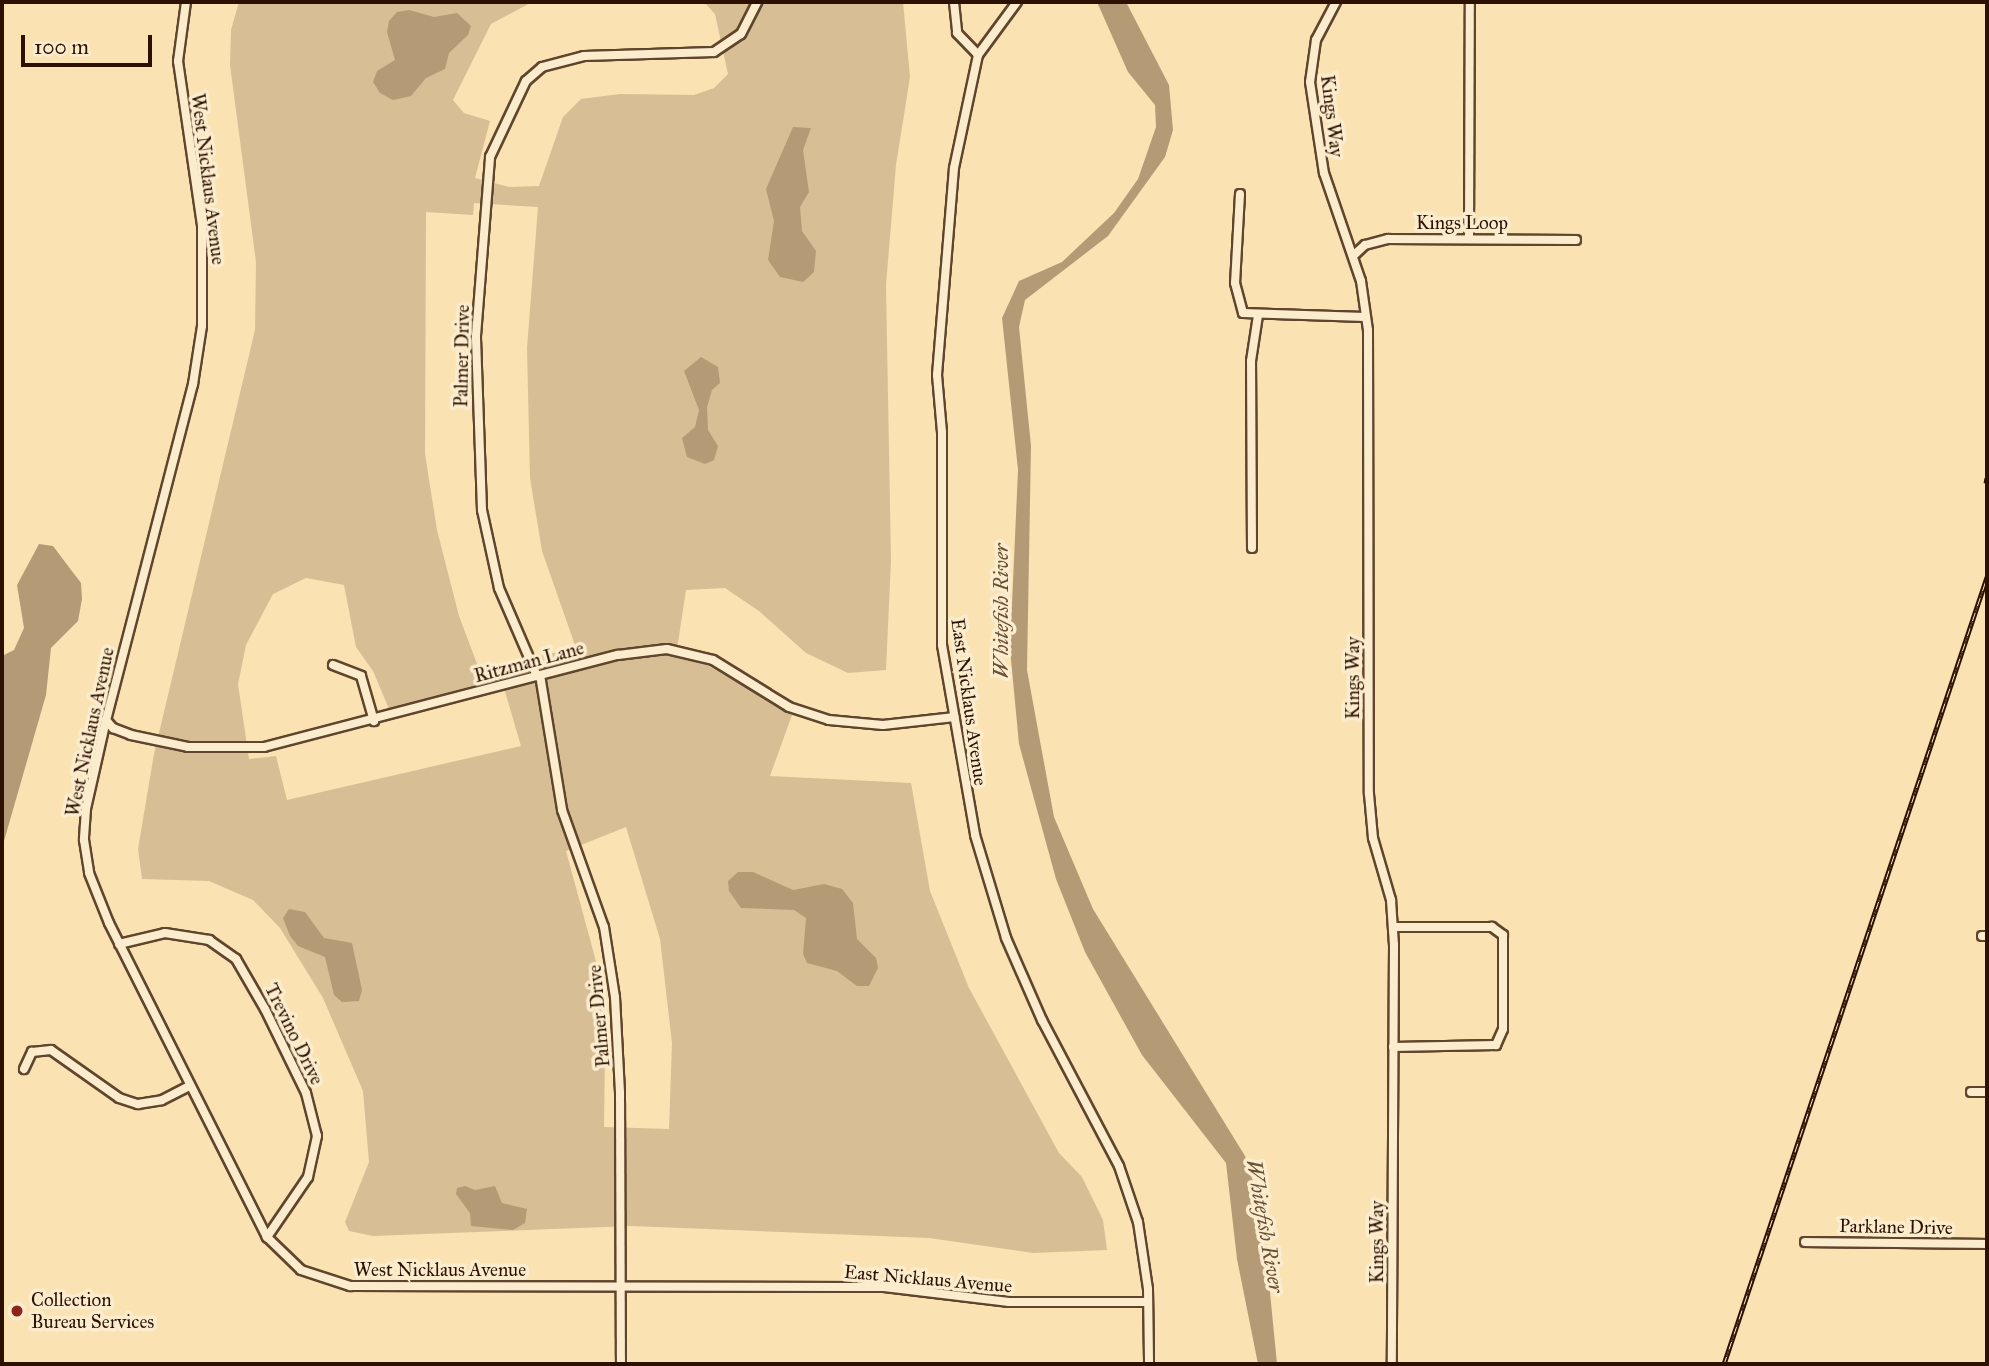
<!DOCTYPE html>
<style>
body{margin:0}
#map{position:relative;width:1989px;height:1366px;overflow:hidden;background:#fae2b3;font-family:"IM FELL Great Primer",serif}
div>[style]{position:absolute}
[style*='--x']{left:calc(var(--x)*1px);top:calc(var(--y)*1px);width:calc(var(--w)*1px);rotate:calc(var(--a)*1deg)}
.green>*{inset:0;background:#d7be95}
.water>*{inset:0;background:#b49b76}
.roads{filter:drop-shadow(2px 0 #60452d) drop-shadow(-2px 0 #60452d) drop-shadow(0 2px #60452d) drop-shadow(0 -2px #60452d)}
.minor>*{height:8px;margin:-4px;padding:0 4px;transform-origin:4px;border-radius:4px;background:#fcecce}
.rail>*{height:5px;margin-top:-2.5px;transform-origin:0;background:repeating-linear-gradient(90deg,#fcecce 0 8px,#2c1100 0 16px);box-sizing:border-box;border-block:2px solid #2c1100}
.dots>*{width:19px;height:19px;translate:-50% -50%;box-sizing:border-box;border:4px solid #fcecce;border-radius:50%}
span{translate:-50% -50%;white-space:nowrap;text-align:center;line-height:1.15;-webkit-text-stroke:7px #fcecce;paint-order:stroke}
.street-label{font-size:19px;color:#2c1100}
.poi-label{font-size:19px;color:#2c1100}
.left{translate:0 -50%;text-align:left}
.water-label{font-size:21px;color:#694f35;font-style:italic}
.frame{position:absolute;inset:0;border:4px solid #2c1100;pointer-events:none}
.scale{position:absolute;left:21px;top:35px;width:131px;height:32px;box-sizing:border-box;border:4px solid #2c1100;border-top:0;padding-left:9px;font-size:21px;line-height:24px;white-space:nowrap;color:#2c1100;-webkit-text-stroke:5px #fcecce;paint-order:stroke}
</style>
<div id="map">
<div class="green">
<i style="clip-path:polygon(evenodd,239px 2px,532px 2px,491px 24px,453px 100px,464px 113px,490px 121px,475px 178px,509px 187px,539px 186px,563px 117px,581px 99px,620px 94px,694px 95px,714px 88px,728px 74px,715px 14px,704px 2px,903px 2px,910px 77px,896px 165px,886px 285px,891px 561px,886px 670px,848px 673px,806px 653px,759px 611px,725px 588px,686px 590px,676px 656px,707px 665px,792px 715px,770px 776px,911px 783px,930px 891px,969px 988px,1059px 1153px,1082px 1177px,1103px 1220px,1107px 1250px,1033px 1253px,929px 1238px,631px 1226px,373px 1236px,349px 1231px,345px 1222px,369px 1162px,363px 1091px,323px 998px,280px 928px,253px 900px,209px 881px,142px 879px,138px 849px,154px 754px,255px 330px,256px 262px,230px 65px,231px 30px,239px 2px,474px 203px,538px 207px,527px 348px,530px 478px,542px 551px,576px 648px,479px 669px,459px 616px,437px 530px,425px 454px,426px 212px,473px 215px,474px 203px,239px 2px,306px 578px,344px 585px,356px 647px,373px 671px,389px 709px,501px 678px,521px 746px,287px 800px,276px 756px,249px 759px,238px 684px,246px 645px,273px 594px,306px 578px,239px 2px,626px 827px,660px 939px,672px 1043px,669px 1129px,604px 1127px,605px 1051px,597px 965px,566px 851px,626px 827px)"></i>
</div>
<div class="water">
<i style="clip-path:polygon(1097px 2px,1126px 2px,1169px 85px,1173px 130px,1165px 157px,1108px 236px,1025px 300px,1019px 327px,1031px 446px,1027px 670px,1054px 817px,1093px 909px,1245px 1156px,1262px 1211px,1277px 1364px,1258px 1364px,1237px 1259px,1226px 1163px,1142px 1055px,1085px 952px,1056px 879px,1019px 744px,1010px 649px,1018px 470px,1002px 318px,1019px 281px,1062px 262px,1114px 213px,1138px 179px,1156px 127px,1155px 105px,1128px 72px)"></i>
<i style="clip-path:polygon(409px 10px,434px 17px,457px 13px,471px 26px,468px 35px,449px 53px,445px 69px,426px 78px,411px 96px,393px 100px,380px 93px,373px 82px,377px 71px,395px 60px,387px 32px,389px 21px,397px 12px)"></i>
<i style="clip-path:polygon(793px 127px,811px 128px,803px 150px,809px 192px,800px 207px,802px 231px,816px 251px,814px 272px,803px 282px,780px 277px,768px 260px,774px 221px,766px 189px)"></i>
<i style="clip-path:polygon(701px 357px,718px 367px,720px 383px,712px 390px,707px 407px,708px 430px,718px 446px,714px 460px,705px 464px,687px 457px,682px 438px,695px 427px,699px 410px,684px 371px)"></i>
<i style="clip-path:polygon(39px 544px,53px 546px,81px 583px,82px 599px,78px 621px,51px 648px,46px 695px,2px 848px,2px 656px,14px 650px,24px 628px,17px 585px)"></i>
<i style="clip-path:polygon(738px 872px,753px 872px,793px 890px,824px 884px,842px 889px,853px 903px,857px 939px,876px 958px,878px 968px,869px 986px,857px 986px,837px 971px,807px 963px,803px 954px,806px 918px,794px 910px,741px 908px,729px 891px,728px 881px)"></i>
<i style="clip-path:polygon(289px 909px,305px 912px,324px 938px,352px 943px,362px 990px,359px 1001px,342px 1002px,334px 995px,325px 957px,298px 946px,290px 936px,283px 918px)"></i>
<i style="clip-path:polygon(465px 1186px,475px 1190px,495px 1186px,502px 1203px,527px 1209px,525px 1223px,513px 1230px,471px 1226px,470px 1213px,456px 1194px,457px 1188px)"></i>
</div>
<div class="roads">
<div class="minor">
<i style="--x:186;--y:2;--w:60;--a:97.7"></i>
<i style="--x:178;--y:61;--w:167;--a:81.7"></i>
<i style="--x:202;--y:226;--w:100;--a:90"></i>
<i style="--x:202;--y:326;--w:59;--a:98.8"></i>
<i style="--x:193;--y:384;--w:347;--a:104.5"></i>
<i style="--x:106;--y:720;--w:91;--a:102.7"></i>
<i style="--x:86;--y:809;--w:31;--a:94"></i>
<i style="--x:84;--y:840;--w:33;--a:81"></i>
<i style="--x:89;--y:873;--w:54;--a:68.2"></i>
<i style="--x:109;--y:923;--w:352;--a:63.3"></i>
<i style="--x:267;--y:1237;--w:47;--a:44.1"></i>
<i style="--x:301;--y:1270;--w:52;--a:18.1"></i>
<i style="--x:350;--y:1286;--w:534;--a:0.11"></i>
<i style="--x:884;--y:1287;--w:126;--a:6.8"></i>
<i style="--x:1009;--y:1302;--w:139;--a:0"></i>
<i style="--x:954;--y:2;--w:31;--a:84"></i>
<i style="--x:957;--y:33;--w:30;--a:46"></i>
<i style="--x:1017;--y:2;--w:66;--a:126.3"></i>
<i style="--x:978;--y:55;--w:116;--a:102"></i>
<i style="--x:954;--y:168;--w:208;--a:94.7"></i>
<i style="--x:937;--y:375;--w:57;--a:85"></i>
<i style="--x:942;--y:432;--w:213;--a:90"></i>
<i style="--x:942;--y:645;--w:193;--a:80.1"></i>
<i style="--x:975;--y:835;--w:108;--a:73.2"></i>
<i style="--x:1006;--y:938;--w:90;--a:66.3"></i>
<i style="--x:1042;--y:1020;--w:165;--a:62.2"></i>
<i style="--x:1119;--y:1166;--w:59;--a:71.3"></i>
<i style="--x:1138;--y:1222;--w:68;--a:81.5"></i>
<i style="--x:1148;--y:1289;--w:75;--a:89.2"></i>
<i style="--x:1336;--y:2;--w:43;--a:117.8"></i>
<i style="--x:1316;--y:40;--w:42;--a:98.1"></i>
<i style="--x:1310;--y:82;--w:92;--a:81.3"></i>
<i style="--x:1324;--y:173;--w:114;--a:71.1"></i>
<i style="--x:1361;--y:281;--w:49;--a:81.9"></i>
<i style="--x:1368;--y:330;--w:464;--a:89.9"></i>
<i style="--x:1369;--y:794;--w:44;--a:84.8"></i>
<i style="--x:1373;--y:838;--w:65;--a:73.8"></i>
<i style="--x:1391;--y:900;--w:45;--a:86.2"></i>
<i style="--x:1394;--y:945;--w:419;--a:90.3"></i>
<i style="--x:1240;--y:194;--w:89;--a:93.2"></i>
<i style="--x:1235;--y:283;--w:31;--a:75"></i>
<i style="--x:1243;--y:313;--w:122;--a:1.9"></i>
<i style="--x:1469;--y:237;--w:235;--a:-89.8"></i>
<i style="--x:1353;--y:256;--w:16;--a:-43"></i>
<i style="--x:1365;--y:245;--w:24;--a:-15"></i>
<i style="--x:1388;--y:239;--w:188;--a:0.3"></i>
<i style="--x:1252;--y:548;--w:187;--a:-90.3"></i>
<i style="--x:1251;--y:361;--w:47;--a:-81.3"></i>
<i style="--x:333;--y:665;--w:30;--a:21"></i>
<i style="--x:361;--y:676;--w:47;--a:73.9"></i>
<i style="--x:540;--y:675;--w:137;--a:80.7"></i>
<i style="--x:562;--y:810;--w:124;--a:70.3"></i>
<i style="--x:604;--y:927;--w:71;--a:81.1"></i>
<i style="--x:615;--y:997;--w:96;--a:87"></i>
<i style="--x:620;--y:1093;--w:271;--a:89.8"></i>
<i style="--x:537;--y:676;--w:96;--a:-113.4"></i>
<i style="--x:499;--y:588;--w:80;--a:-102.3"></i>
<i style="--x:482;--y:510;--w:174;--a:-92"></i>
<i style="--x:476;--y:336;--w:180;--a:-85.5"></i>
<i style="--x:490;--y:157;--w:84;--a:-64.7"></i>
<i style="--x:526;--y:81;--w:21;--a:-41"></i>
<i style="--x:542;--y:67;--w:43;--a:-14.7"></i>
<i style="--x:584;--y:56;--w:130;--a:-1.8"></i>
<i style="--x:714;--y:52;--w:32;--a:-34"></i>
<i style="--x:741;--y:34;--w:36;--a:-63"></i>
<i style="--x:106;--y:720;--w:11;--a:49"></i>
<i style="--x:113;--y:728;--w:19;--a:21"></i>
<i style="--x:131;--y:735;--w:58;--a:11.9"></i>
<i style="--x:188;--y:747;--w:76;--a:0"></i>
<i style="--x:264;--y:747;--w:366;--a:-14.6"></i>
<i style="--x:618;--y:655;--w:49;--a:-7"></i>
<i style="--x:667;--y:649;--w:47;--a:13.4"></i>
<i style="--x:713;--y:660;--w:89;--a:31.7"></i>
<i style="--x:789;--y:707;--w:42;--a:18"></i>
<i style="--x:829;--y:720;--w:54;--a:5.3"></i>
<i style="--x:883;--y:725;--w:72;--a:-6.3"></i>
<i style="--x:1982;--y:936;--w:5;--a:0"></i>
<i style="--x:119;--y:944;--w:47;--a:-13.4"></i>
<i style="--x:165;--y:933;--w:45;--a:9"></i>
<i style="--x:209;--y:940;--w:33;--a:35"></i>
<i style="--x:236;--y:959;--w:58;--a:59.9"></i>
<i style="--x:265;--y:1009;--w:93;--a:64"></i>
<i style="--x:306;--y:1093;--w:44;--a:75.7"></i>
<i style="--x:317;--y:1136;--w:42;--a:102.4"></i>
<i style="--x:308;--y:1177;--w:73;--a:124.3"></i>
<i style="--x:1393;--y:1047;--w:103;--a:-1.1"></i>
<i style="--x:1496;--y:1045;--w:17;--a:-66"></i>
<i style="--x:1503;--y:1029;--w:94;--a:-90"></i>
<i style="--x:1503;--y:935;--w:14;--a:-144"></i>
<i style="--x:1492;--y:927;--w:99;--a:180"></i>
<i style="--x:24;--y:1069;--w:19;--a:-65"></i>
<i style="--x:32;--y:1052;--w:19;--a:-6"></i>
<i style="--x:51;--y:1050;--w:83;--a:35.2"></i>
<i style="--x:119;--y:1098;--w:20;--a:18"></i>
<i style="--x:138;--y:1104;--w:24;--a:-9"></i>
<i style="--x:162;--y:1100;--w:31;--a:-27"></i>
<i style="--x:1971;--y:1092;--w:16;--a:0"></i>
<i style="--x:1805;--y:1242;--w:182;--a:0.6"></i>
</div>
</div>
<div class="rail">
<i style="--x:1986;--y:483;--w:5;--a:-79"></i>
<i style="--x:1724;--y:1364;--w:830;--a:-71.52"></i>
</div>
<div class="dots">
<i style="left:17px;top:1311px;background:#8f2418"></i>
</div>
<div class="street-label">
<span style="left:1332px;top:116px;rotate:83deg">Kings Way</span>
<span style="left:208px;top:179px;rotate:83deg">West Nicklaus Avenue</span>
<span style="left:1462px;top:223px">Kings Loop</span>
<span style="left:462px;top:356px;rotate:-89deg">Palmer Drive</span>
<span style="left:529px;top:662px;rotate:-15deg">Ritzman Lane</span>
<span style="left:1353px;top:678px;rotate:-90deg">Kings Way</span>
<span style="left:969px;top:702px;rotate:82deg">East Nicklaus Avenue</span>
<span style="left:90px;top:732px;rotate:-78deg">West Nicklaus Avenue</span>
<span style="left:599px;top:1016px;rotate:-95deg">Palmer Drive</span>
<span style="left:294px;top:1034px;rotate:64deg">Trevino Drive</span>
<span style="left:1896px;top:1227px;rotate:1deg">Parklane Drive</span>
<span style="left:1377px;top:1242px;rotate:-90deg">Kings Way</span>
<span style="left:440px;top:1270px">West Nicklaus Avenue</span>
<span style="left:928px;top:1279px;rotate:5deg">East Nicklaus Avenue</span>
</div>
<div class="poi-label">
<span class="left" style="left:31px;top:1311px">Collection<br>Bureau Services</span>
</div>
<div class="water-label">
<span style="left:1001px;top:611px;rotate:-90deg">Whitefish River</span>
<span style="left:1265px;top:1226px;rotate:80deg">Whitefish River</span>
</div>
<div class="frame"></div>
<div class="scale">100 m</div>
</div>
